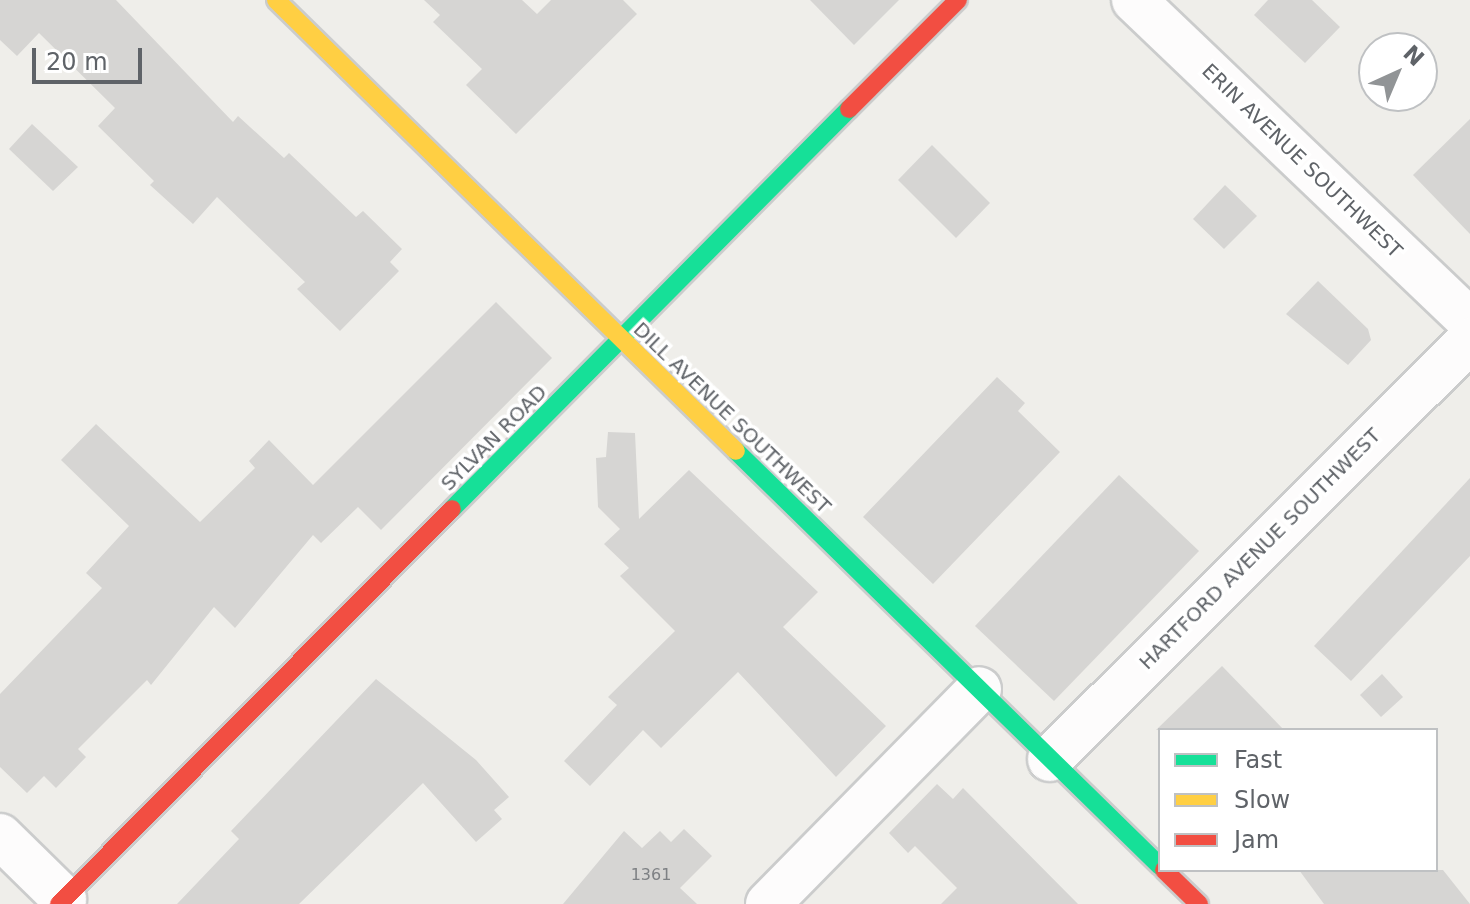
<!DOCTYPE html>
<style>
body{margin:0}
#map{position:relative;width:1470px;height:904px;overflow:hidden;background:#efeeea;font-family:"DejaVu Sans",sans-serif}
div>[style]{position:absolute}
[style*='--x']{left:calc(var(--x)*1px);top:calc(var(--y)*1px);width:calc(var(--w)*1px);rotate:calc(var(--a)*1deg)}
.building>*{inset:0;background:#d6d5d3}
.roads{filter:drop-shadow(2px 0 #cbcccc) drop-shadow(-2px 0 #cbcccc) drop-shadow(0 2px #cbcccc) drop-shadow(0 -2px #cbcccc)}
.street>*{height:44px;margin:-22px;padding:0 22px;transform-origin:22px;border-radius:22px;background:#fdfcfc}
.fast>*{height:18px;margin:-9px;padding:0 9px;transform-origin:9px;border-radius:9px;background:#16e098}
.slow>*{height:18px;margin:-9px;padding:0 9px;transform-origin:9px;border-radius:9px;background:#ffcf43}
.jam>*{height:18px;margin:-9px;padding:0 9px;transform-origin:9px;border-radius:9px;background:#f24e42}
span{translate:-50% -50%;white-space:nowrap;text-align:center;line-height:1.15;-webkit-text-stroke:7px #fff;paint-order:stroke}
.number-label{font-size:16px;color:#7e8184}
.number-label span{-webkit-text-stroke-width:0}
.street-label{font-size:20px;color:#5f6368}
.legend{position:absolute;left:1158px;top:728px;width:280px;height:144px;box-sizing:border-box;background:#fff;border:2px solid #bfc1c3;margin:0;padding:10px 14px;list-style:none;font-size:24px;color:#5f6368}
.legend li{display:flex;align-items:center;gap:16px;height:40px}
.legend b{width:40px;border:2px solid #bfc1c3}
.north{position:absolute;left:1358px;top:32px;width:80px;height:80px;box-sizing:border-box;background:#fff;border:2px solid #bfc1c3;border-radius:50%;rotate:44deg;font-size:22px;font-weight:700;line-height:32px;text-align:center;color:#5f6368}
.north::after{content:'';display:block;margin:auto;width:28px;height:36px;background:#919496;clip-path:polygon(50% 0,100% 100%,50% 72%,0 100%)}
.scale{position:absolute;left:32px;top:48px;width:110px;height:36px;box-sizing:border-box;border:4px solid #5f6368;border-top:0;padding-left:10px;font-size:24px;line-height:28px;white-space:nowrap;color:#5f6368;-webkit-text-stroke:6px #fff;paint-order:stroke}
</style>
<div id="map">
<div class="building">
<i style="clip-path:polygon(0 0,116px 0,233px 122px,238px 116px,284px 158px,289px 153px,356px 217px,363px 211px,402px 249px,390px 262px,399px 271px,340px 331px,297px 289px,305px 282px,217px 197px,193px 224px,150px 185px,154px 181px,98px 126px,115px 108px,39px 33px,17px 56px,0 40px)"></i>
<i style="clip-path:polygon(424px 0,522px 0,537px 14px,551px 0,623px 0,637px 14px,516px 134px,466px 85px,482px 69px,433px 22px,440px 15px)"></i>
<i style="clip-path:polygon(810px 0,899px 0,854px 45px)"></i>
<i style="clip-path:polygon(1268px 0,1312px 0,1340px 27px,1305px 63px,1254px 15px)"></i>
<i style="clip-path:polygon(1470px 119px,1470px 234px,1413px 175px)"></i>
<i style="clip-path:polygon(32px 124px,78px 167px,53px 191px,9px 149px)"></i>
<i style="clip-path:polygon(932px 145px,990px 203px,956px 238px,898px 180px)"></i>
<i style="clip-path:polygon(1225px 185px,1257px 216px,1224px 249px,1193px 219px)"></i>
<i style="clip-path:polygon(1318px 281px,1368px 329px,1371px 340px,1348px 365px,1286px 314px)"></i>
<i style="clip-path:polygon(496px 302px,552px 358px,381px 530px,358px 507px,321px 543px,313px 535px,235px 628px,214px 607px,151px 685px,147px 680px,78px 749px,86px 757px,56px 788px,44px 776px,27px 793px,0 767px,0 694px,102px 588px,86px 573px,129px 526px,61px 460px,96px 424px,200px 522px,255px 468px,249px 461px,269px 440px,313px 485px)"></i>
<i style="clip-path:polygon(997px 377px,1025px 403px,1018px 411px,1060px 452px,933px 584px,863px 517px)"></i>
<i style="clip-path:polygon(608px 432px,635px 433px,639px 519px,689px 470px,818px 592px,783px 627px,886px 726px,836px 777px,738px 672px,661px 748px,643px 730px,590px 786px,564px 761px,617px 705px,608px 697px,675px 631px,620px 576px,629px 568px,604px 544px,620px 529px,598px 507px,596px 458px,606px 457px)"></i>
<i style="clip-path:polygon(1119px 475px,1199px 551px,1054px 701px,975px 626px)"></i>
<i style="clip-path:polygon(1470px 478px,1470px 556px,1351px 681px,1314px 646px)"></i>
<i style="clip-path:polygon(1222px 666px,1284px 730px,1156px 730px)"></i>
<i style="clip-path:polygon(1382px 674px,1403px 697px,1381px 717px,1360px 695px)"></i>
<i style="clip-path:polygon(376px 679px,476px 760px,509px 797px,494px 810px,502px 819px,476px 842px,423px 783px,299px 904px,177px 904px,239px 839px,231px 831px)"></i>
<i style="clip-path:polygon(937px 784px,953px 799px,963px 788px,1078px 904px,941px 904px,957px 888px,915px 846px,908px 853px,889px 833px)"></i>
<i style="clip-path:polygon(684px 829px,712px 856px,680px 888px,697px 904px,563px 904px,624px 831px,642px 848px,660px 831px,671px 842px)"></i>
<i style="clip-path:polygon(1299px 870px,1443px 870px,1470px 904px,1324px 904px)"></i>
</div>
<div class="roads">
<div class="street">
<i style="--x:1134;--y:0;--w:465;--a:43.7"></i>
<i style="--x:1050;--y:759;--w:593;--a:-44.93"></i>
<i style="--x:0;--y:836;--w:90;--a:44.5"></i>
<i style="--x:768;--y:904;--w:301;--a:-45.5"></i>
</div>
<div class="fast">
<i style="--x:736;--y:451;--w:593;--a:44.39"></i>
<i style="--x:452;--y:509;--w:564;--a:-45.22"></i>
</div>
<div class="slow">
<i style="--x:276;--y:0;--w:644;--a:44.43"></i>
</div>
<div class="jam">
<i style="--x:849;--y:109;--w:154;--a:-45"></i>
<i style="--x:1164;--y:870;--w:49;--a:44.2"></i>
<i style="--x:59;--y:904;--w:557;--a:-45.15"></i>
</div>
</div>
<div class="number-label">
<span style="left:651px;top:875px">1361</span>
</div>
<div class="street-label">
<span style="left:1302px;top:161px;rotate:44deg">ERIN AVENUE SOUTHWEST</span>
<span style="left:732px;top:418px;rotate:44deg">DILL AVENUE SOUTHWEST</span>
<span style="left:494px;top:438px;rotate:-45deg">SYLVAN ROAD</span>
<span style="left:1260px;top:549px;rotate:-45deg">HARTFORD AVENUE SOUTHWEST</span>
</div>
<ul class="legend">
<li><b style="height:10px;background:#16e098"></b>Fast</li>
<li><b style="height:10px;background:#ffcf43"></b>Slow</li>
<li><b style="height:10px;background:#f24e42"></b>Jam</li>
</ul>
<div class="north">N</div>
<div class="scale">20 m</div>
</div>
